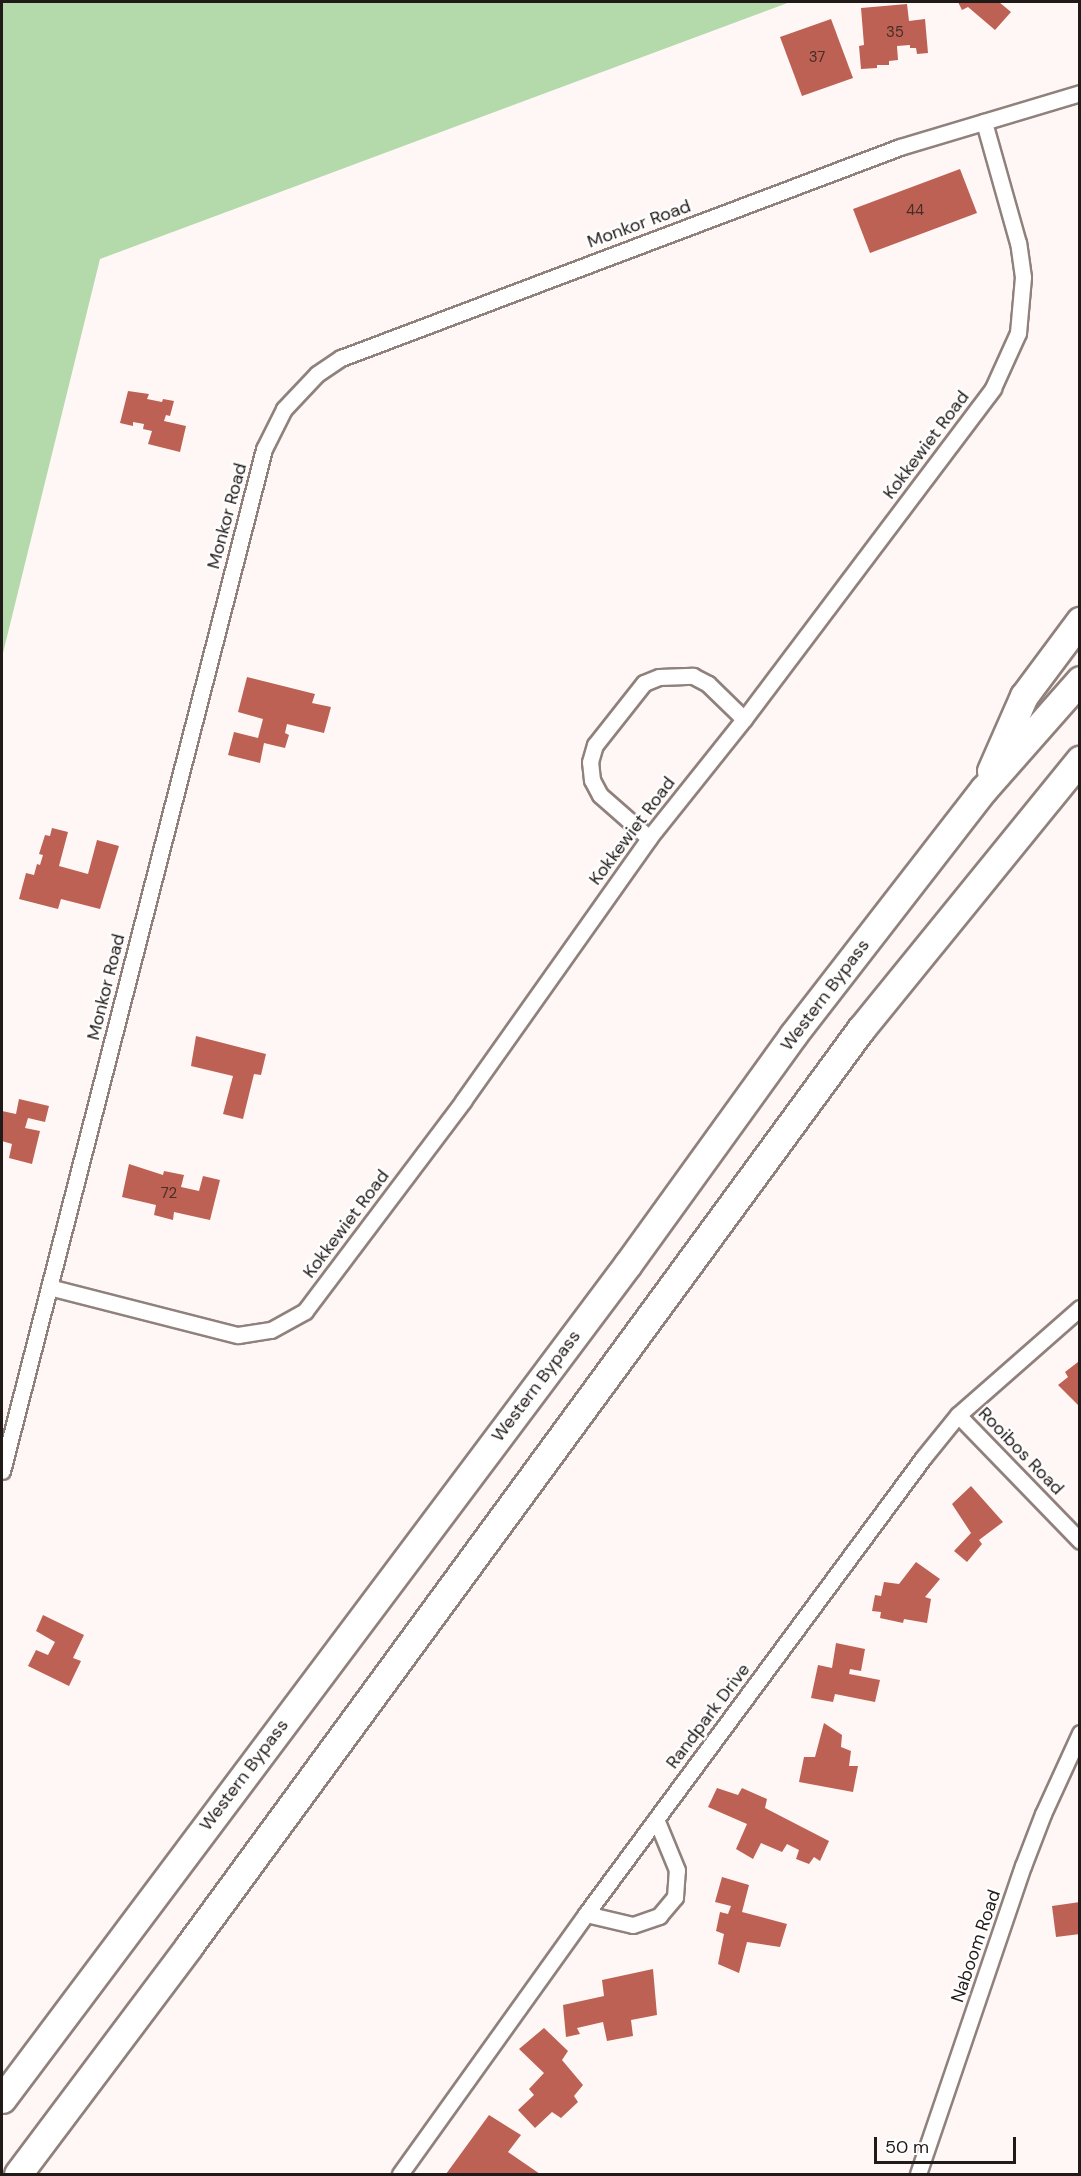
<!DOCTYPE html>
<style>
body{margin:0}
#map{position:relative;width:1081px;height:2176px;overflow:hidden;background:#fef7f5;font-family:"DM Sans",sans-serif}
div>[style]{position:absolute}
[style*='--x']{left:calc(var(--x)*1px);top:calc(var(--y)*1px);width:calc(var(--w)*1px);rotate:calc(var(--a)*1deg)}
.green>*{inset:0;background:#b4daab}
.building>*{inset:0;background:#bc6153}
.roads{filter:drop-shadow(2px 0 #90817c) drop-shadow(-2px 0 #90817c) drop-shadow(0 2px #90817c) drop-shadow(0 -2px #90817c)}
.minor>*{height:15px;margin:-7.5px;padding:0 7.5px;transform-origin:7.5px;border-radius:7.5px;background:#fff}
.motorway>*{height:27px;margin:-13.5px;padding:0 13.5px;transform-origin:13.5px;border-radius:13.5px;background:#fff}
span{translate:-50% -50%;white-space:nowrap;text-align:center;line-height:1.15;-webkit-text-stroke:4.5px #fff;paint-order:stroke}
.number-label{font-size:15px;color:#472c27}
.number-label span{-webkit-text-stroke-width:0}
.street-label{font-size:18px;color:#201a18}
.frame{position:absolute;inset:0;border:3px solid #201a18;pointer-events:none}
.scale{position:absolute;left:874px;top:2137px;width:142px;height:27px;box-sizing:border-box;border:3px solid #201a18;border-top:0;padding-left:8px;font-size:18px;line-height:21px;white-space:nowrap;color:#201a18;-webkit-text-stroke:4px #fff;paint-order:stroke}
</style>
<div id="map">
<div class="green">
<i style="clip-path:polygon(2px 2px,790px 2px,100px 259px,2px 657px)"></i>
</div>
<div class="building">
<i style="clip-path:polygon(958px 2px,999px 2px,1011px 12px,995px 30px,968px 7px,962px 10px)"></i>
<i style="clip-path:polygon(907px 4px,909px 21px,925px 19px,928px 53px,917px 54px,916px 48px,910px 48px,910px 45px,897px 46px,898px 60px,889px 61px,889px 65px,877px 65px,877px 68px,861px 69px,859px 46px,864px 45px,861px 8px)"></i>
<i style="clip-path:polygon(831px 19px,853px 78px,802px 96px,780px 37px)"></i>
<i style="clip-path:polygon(960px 169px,977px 213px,870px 253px,853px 209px)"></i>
<i style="clip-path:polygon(128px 391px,149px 394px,147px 399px,162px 402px,163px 399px,174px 401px,170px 416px,166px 415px,164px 421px,186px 426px,180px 452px,148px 444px,152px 431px,143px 429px,144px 424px,133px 422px,133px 426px,120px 423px)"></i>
<i style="clip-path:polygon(247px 677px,315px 694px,312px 703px,331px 707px,324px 733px,287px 724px,285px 733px,289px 735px,285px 748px,264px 743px,260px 763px,228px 755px,234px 732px,258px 738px,263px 719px,238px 712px)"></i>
<i style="clip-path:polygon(52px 828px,68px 832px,59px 866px,88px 874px,97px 840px,119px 846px,100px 909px,61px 899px,58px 909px,19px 899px,26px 873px,34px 875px,37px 864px,40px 865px,43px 855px,39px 854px,45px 835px,50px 836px)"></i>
<i style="clip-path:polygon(196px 1036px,266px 1054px,261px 1075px,254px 1074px,243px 1119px,223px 1114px,233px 1076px,191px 1066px)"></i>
<i style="clip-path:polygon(19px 1099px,49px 1106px,45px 1122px,28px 1118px,25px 1128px,40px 1131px,32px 1164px,9px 1158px,12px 1144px,2px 1141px,2px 1111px,16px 1114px)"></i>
<i style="clip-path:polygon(129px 1164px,163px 1175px,164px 1171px,184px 1175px,181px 1187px,199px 1191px,203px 1176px,220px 1180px,210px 1220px,174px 1212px,173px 1220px,154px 1215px,156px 1205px,122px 1197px)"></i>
<i style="clip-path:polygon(1078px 1362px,1080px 1365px,1080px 1407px,1058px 1385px,1068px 1377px,1065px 1372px)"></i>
<i style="clip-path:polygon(971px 1486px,1003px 1522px,979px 1540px,982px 1544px,967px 1562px,954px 1551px,971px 1533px,952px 1504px)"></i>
<i style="clip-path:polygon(916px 1562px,940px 1579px,925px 1597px,931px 1599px,927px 1623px,904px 1619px,903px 1623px,880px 1618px,881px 1612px,872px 1611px,875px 1595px,881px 1596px,884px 1582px,899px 1584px)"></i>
<i style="clip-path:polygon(43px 1615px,84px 1635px,73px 1658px,81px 1661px,69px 1686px,28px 1666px,36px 1650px,48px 1655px,55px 1642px,36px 1631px)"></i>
<i style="clip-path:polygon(836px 1643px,865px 1649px,861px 1671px,850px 1669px,849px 1674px,880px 1680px,875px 1702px,835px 1694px,833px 1702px,811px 1698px,818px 1665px,832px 1668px)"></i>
<i style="clip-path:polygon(824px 1723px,842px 1735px,841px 1747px,851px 1751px,849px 1766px,858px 1766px,853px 1792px,799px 1782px,804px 1757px,815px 1757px)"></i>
<i style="clip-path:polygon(717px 1788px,738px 1795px,742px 1788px,767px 1799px,765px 1808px,829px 1841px,820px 1861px,814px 1857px,809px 1864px,796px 1859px,799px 1850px,787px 1844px,782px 1852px,761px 1843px,753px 1859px,736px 1849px,747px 1824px,708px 1807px)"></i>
<i style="clip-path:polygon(722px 1877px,749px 1885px,742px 1912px,787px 1924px,780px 1947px,747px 1942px,739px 1973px,718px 1964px,724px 1934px,716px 1931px,720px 1912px,728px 1914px,731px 1906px,715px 1902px)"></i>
<i style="clip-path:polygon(1080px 1902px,1080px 1934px,1056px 1937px,1052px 1906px)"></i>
<i style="clip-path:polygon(653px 1969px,657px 2015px,631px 2020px,633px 2036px,607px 2041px,603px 2022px,577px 2028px,580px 2034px,566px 2037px,563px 2005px,604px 1996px,602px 1980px)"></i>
<i style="clip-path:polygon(544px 2028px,568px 2051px,562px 2060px,583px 2085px,574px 2096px,578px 2102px,561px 2118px,552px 2112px,535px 2128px,518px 2110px,534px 2095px,529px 2089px,544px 2073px,519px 2049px)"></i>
<i style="clip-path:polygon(489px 2115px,521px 2135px,508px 2152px,540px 2174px,446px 2174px)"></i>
</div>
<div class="roads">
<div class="minor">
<i style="--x:649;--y:838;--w:65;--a:-138.7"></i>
<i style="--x:600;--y:795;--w:17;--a:-118"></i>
<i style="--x:592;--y:780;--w:18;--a:-96"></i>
<i style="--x:590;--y:762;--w:18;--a:-74"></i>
<i style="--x:595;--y:745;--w:79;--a:-51.7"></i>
<i style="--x:644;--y:683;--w:16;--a:-22"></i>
<i style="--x:659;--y:677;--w:34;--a:-2"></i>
<i style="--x:693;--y:676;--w:17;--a:28"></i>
<i style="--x:708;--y:684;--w:50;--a:44.2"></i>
<i style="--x:49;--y:1287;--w:195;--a:14.3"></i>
<i style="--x:238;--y:1335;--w:33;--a:-9"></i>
<i style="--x:271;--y:1330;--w:39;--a:-29"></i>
<i style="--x:305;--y:1311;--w:263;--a:-53"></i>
<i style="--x:463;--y:1101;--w:322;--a:-54.7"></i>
<i style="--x:649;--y:838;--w:152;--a:-51.4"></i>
<i style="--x:744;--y:719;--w:414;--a:-53"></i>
<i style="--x:993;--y:388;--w:60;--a:-65.6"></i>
<i style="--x:1018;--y:333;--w:56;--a:-84.9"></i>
<i style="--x:1023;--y:277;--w:34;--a:-98"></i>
<i style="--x:1018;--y:243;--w:126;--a:-105.7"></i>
<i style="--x:958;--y:1415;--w:175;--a:45.9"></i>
<i style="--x:2;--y:1471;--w:1055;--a:-75.62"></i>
<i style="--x:264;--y:449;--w:45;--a:-63.4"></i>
<i style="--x:284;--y:409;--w:48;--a:-46.7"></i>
<i style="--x:317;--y:374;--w:29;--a:-34"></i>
<i style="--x:341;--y:358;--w:597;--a:-20.68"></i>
<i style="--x:900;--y:147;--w:188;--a:-16.7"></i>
<i style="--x:586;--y:1914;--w:48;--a:13.2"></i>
<i style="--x:633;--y:1925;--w:28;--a:-19"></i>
<i style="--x:659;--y:1916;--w:25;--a:-50"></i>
<i style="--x:675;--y:1897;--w:27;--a:-86"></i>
<i style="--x:677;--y:1870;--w:55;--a:-112.4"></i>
<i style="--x:400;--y:2174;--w:320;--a:-54.4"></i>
<i style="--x:586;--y:1914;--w:567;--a:-53.53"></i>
<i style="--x:923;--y:1458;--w:55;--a:-50.9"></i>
<i style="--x:958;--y:1415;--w:162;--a:-41.3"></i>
<i style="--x:918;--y:2174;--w:325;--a:-71.2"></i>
<i style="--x:1023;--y:1866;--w:56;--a:-69"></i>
<i style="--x:1043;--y:1814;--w:89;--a:-65.4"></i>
</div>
<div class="motorway">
<i style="--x:991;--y:771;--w:82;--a:-66.3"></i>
<i style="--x:1024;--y:696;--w:94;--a:-53.3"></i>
<i style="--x:2;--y:2099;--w:1044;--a:-53.14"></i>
<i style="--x:628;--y:1264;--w:282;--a:-54.2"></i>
<i style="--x:793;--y:1035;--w:311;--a:-52.2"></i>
<i style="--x:984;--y:789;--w:145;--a:-48.6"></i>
<i style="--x:18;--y:2174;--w:285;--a:-53.1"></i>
<i style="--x:189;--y:1946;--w:1137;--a:-53.77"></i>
<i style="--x:861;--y:1029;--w:347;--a:-50.9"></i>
</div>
</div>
<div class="number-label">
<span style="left:895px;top:33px">35</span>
<span style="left:817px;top:58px">37</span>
<span style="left:915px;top:211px">44</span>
<span style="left:169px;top:1194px">72</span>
</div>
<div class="street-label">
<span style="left:639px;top:224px;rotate:-20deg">Monkor Road</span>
<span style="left:926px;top:445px;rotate:-53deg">Kokkewiet Road</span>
<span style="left:227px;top:516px;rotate:-75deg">Monkor Road</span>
<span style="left:632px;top:831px;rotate:-53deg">Kokkewiet Road</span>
<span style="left:106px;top:987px;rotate:-76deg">Monkor Road</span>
<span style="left:825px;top:995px;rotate:-53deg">Western Bypass</span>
<span style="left:346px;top:1224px;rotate:-53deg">Kokkewiet Road</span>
<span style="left:536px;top:1386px;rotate:-53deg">Western Bypass</span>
<span style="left:1021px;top:1451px;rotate:46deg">Rooibos Road</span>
<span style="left:708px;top:1716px;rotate:-53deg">Randpark Drive</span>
<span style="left:244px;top:1775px;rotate:-53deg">Western Bypass</span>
<span style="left:976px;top:1946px;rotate:-71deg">Naboom Road</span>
</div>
<div class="frame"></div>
<div class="scale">50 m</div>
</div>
